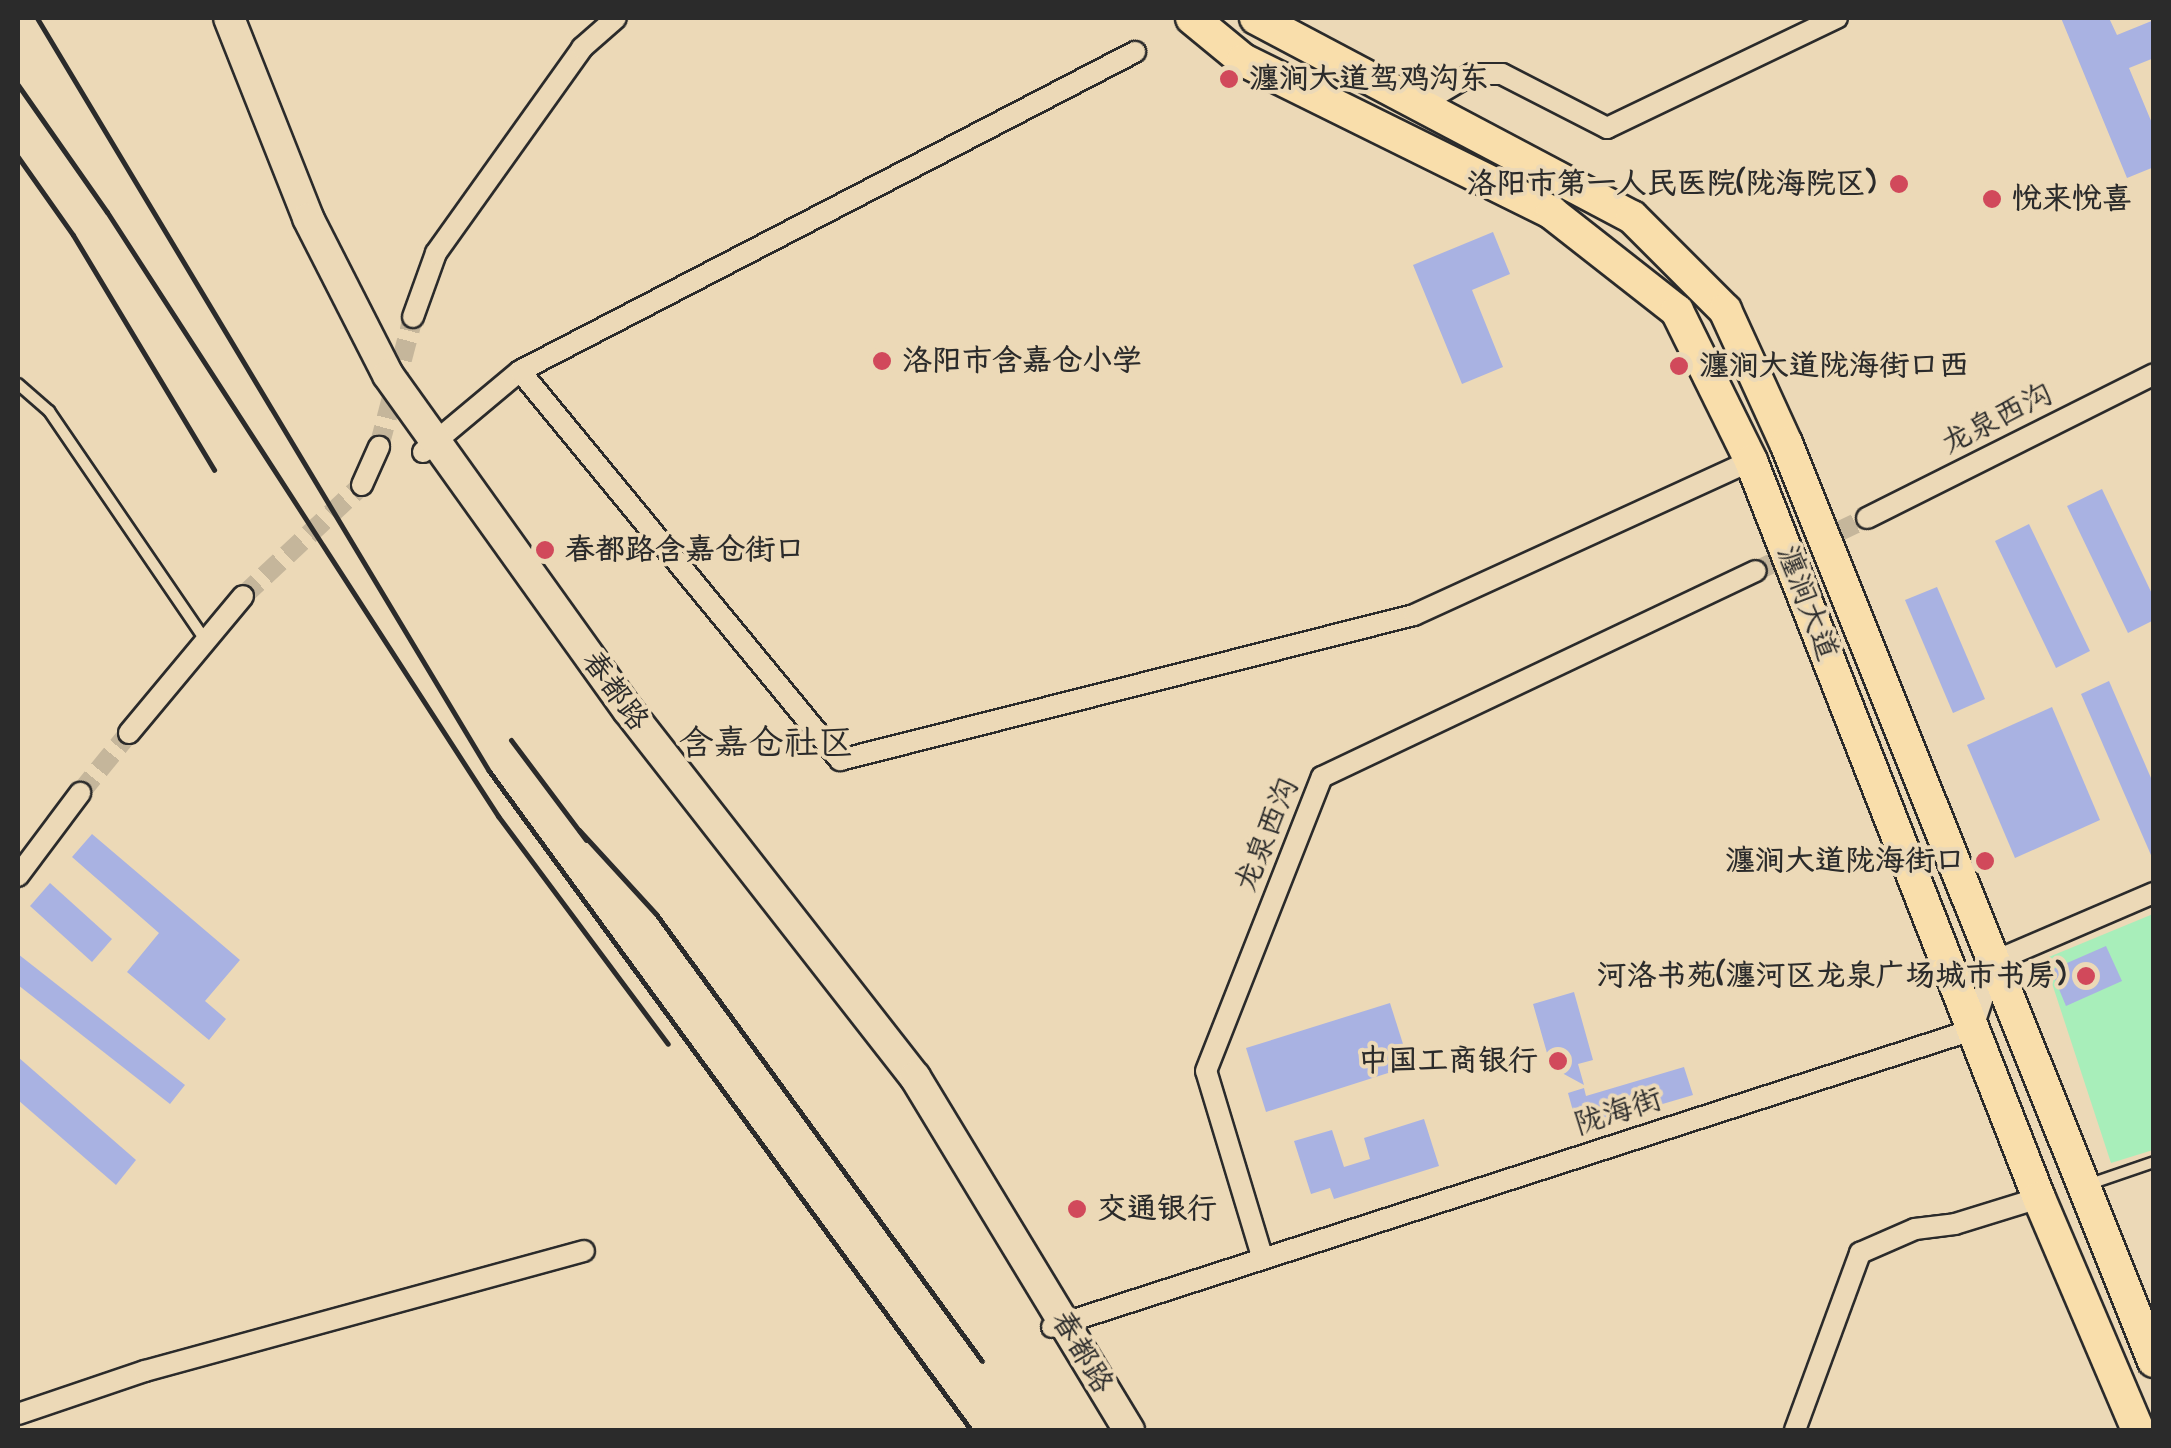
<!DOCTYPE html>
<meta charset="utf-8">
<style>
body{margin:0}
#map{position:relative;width:2171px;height:1448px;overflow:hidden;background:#ecd9b7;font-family:"Architects Daughter","LXGW WenKai TC",sans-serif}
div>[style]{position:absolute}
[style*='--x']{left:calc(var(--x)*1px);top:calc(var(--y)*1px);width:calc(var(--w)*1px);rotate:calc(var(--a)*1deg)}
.green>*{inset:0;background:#a8eeba}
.building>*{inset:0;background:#a9b2e2}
.street-tunnel>*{height:20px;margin-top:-10px;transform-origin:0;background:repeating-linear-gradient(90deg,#c5b69b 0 20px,transparent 0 30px)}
.roads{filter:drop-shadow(2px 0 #2b2b2b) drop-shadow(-2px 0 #2b2b2b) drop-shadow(0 2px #2b2b2b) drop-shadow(0 -2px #2b2b2b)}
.lane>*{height:10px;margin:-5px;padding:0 5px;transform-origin:5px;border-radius:5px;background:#ecd9b7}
.street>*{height:20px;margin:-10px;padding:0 10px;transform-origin:10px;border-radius:10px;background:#ecd9b7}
.secondary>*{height:30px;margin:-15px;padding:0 15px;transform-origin:15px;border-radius:15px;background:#ecd9b7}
.primary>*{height:32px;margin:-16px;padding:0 16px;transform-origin:16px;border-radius:16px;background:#f9deab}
.rail>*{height:5px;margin:-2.5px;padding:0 2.5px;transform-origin:2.5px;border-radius:2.5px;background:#2b2b2b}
.dots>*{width:28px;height:28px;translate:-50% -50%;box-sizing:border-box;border:5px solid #ecd9b7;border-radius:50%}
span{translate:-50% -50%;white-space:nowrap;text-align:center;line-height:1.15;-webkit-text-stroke:8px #ecd9b7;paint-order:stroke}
.poi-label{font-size:30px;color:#2b2b2b;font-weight:700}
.left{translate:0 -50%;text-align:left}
.right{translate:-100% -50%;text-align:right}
.street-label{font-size:30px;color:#2b2b2b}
.quarter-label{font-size:35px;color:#2b2b2b}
.frame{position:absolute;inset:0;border:20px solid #2b2b2b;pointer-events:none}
</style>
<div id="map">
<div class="green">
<i style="clip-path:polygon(2153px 914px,2153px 1150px,2111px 1163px,2044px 959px)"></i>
</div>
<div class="building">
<i style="clip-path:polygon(2061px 18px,2109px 18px,2117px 35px,2154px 20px,2154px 58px,2129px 68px,2154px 128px,2154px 167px,2127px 178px)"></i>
<i style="clip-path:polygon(1493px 232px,1510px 274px,1472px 290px,1503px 367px,1462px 384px,1413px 265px)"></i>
<i style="clip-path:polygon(2102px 489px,2154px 598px,2154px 620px,2128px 633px,2067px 506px)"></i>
<i style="clip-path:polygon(2029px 524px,2090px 651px,2056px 668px,1995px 541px)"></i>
<i style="clip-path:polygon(1937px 587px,1985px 699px,1953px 713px,1905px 600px)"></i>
<i style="clip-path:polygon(2109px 681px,2154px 785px,2154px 862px,2081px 694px)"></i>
<i style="clip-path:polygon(2052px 707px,2100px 820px,2015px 858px,1967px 745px)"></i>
<i style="clip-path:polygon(92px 834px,240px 960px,205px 1001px,226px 1019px,209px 1040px,127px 972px,159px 933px,72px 857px)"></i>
<i style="clip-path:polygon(50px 883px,112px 939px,92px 962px,30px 906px)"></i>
<i style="clip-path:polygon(2106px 946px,2122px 981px,2066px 1006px,2051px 970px)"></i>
<i style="clip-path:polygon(18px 954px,185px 1085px,170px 1104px,18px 985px)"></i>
<i style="clip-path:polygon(1574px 992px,1593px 1060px,1578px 1064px,1584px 1085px,1551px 1067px,1533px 1004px)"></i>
<i style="clip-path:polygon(1390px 1003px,1410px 1066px,1266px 1112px,1246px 1048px)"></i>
<i style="clip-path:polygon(18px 1057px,136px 1160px,116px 1185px,18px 1100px)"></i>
<i style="clip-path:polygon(1684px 1067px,1693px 1095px,1578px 1129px,1568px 1093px,1584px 1088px,1586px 1096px)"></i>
<i style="clip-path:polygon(1424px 1119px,1439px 1166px,1334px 1199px,1330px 1188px,1311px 1194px,1294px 1141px,1332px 1130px,1344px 1167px,1370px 1159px,1364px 1138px)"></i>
</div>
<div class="street-tunnel">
<i style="--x:379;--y:447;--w:134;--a:-75.3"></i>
<i style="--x:1756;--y:571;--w:123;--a:-25.5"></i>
<i style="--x:243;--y:596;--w:163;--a:-43"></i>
<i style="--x:80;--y:793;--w:77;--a:-50.8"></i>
</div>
<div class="roads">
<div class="lane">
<i style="--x:18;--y:384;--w:41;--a:41.1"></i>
<i style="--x:49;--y:411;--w:277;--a:55.7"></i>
<i style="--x:2087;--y:1185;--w:71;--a:-18.9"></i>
</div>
<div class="street">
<i style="--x:1418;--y:106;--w:63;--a:-30.7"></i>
<i style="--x:1472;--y:74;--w:30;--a:0"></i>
<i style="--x:1502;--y:74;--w:118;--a:27.2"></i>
<i style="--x:1607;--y:128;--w:255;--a:-25.6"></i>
<i style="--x:413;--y:317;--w:68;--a:-70.2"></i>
<i style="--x:436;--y:253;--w:252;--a:-54.5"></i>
<i style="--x:582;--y:48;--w:45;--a:-41.4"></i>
<i style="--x:520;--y:371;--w:504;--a:50.56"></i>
<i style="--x:840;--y:760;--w:592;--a:-14.18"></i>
<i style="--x:1414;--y:615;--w:371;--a:-24.6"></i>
<i style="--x:423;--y:452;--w:126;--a:-39.9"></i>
<i style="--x:520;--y:371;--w:693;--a:-27.42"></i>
<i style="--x:362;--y:485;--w:42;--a:-65.9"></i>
<i style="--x:1867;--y:518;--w:321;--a:-26.6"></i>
<i style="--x:129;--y:733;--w:178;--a:-50.2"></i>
<i style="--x:18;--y:876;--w:104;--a:-53.2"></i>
<i style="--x:1262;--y:1256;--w:193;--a:-106.8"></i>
<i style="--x:1206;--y:1071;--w:316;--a:-68.5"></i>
<i style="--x:1322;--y:777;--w:480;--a:-25.4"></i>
<i style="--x:1052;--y:1327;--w:967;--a:-17.89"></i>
<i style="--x:1972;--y:1030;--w:73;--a:-71.6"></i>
<i style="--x:1995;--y:961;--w:173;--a:-23.2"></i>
<i style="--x:18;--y:1414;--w:134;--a:-18.7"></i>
<i style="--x:145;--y:1371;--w:455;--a:-15.3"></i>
<i style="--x:1795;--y:1430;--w:189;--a:-69.8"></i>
<i style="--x:1860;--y:1253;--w:60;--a:-23.6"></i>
<i style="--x:1915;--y:1229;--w:40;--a:-7.1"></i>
<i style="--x:1955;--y:1224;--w:88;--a:-17.2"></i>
</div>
<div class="secondary">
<i style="--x:229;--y:18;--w:215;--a:68.4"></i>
<i style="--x:308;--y:218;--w:176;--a:63"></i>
<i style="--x:388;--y:375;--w:412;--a:54.4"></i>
<i style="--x:628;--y:710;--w:466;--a:52"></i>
<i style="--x:915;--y:1077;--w:413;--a:58.8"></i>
</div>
<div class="primary">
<i style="--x:1192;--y:18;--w:66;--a:39.5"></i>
<i style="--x:1243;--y:60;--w:345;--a:26.3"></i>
<i style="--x:1552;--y:213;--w:159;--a:38.1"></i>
<i style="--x:1677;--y:311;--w:167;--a:63.7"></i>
<i style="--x:1751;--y:461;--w:791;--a:68.66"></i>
<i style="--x:2039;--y:1198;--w:252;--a:66.9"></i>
<i style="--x:1256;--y:18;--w:425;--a:27.9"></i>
<i style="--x:1632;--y:217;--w:132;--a:45"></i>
<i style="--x:1725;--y:310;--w:146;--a:65.4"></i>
<i style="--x:1786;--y:443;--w:989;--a:68.16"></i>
</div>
</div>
<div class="rail">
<i style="--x:37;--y:18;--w:878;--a:59.03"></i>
<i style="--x:489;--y:771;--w:816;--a:53.82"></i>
<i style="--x:18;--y:85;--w:155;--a:55"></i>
<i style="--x:107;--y:212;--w:720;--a:57.08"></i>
<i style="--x:498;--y:816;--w:284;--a:53.3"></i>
<i style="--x:18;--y:157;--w:95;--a:54.8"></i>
<i style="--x:73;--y:235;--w:274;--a:59"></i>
<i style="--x:511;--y:740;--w:125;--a:53.1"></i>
<i style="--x:579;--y:830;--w:114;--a:47.5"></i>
<i style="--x:656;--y:914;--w:553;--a:53.9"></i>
</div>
<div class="dots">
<i style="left:1229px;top:79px;background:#d1495b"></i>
<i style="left:1899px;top:184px;background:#d1495b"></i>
<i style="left:1992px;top:199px;background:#d1495b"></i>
<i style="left:882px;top:361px;background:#d1495b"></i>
<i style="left:1679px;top:366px;background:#d1495b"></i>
<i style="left:545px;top:550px;background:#d1495b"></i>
<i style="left:1985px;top:861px;background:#d1495b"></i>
<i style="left:2086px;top:976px;background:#d1495b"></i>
<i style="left:1558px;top:1061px;background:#d1495b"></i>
<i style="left:1077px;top:1209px;background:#d1495b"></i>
</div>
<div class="poi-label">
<span class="left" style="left:1249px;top:79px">瀍涧大道驾鸡沟东</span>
<span class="right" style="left:1876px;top:184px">洛阳市第一人民医院(陇海院区)</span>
<span class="left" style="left:2012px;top:199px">悦来悦喜</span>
<span class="left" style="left:902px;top:361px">洛阳市含嘉仓小学</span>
<span class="left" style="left:1699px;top:366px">瀍涧大道陇海街口西</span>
<span class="left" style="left:565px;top:550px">春都路含嘉仓街口</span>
<span class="right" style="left:1965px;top:861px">瀍涧大道陇海街口</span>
<span class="right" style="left:2066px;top:976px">河洛书苑(瀍河区龙泉广场城市书房)</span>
<span class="right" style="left:1538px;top:1061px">中国工商银行</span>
<span class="left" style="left:1097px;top:1209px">交通银行</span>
</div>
<div class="street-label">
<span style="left:1997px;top:419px;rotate:-27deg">龙泉西沟</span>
<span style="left:1807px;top:603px;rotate:69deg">瀍涧大道</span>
<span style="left:615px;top:691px;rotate:54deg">春都路</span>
<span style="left:1267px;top:835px;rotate:-68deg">龙泉西沟</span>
<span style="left:1618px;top:1112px;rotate:-18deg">陇海街</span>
<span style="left:1082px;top:1352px;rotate:59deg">春都路</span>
</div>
<div class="quarter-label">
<span style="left:766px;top:744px">含嘉仓社区</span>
</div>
<div class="frame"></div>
</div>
